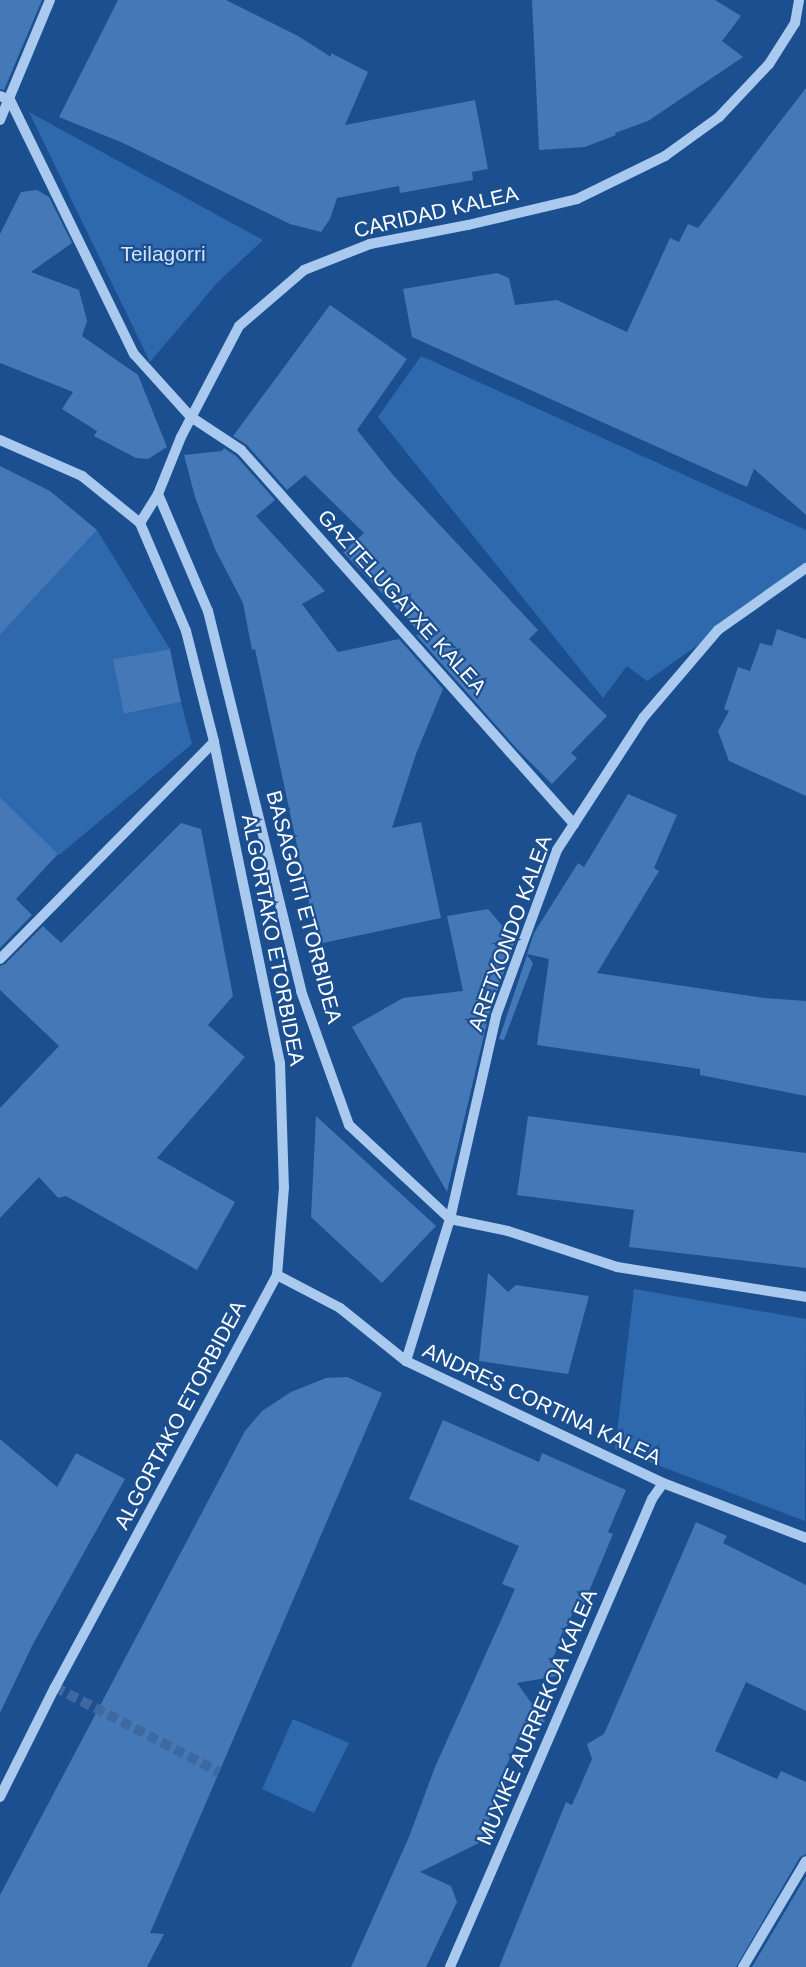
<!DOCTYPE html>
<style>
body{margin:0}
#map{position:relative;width:806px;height:1967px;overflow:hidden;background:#1b4f8f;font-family:Arial,sans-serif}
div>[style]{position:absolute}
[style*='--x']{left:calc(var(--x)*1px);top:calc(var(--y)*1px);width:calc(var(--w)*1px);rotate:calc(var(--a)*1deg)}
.green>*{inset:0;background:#2e69ad}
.building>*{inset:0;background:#4478b7}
.minor-tunnel>*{height:10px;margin-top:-5px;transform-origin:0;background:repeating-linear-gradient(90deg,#3d69a0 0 10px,transparent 0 15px)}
.minor>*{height:10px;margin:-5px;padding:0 5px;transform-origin:5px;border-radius:5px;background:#a9c9ee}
span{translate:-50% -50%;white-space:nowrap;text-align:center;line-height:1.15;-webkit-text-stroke:4.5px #1b4f8f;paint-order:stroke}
.street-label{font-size:21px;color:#fff}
.park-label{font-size:21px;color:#cfe3fa}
</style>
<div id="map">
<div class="green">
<i style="clip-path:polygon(29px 112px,263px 240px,217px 283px,150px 362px)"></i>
<i style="clip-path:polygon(421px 356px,806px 530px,806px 569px,647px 681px,627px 666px,603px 698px,378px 417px)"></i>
<i style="clip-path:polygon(97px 530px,170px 649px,114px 659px,125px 714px,181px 702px,192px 744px,59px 855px,0 797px,0 635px)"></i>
<i style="clip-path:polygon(634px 1289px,806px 1319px,805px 1521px,615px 1449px)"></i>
<i style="clip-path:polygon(293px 1719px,349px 1743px,314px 1813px,262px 1789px)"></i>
</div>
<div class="building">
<i style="clip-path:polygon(0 0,42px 0,4px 90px,0 89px)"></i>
<i style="clip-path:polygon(118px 0,226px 0,298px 36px,331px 57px,331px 53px,368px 72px,345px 125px,475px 100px,488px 169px,472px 172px,473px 180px,400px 193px,399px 186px,337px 198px,330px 219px,321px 232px,290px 224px,123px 143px,59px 117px)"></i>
<i style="clip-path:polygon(532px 0,715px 0,741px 16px,722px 41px,743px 57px,648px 121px,615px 133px,616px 135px,585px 147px,539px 150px)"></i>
<i style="clip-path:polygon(806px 88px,806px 515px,754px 469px,747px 487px,412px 337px,403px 289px,497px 273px,509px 278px,515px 305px,557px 300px,627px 332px,670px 238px,679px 242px,688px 224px,698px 228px)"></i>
<i style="clip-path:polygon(37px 190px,49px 197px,72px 243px,31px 272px,79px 290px,87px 321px,82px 336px,138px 375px,167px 447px,148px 459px,136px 458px,94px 436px,97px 431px,62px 409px,73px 392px,0 363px,0 234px,21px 192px)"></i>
<i style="clip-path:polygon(330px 305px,407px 359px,357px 430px,393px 475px,538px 630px,529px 639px,607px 716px,571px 753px,577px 758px,552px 784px,518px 750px,416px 635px,421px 634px,343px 552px,364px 533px,305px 475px,287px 490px,247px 445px,233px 436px)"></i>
<i style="clip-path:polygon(224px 448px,236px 456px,275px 500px,256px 516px,325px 591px,302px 604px,338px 652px,399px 639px,443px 689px,416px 754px,392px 828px,421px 822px,441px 918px,318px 944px,255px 649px,252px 650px,243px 603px,215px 549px,195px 497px,184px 455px,222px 451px)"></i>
<i style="clip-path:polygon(0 466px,50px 491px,97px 530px,0 635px)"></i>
<i style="clip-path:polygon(777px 629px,806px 639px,806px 796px,729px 761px,718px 731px,729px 711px,724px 709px,738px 667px,750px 671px,760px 643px,772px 646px)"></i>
<i style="clip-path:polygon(170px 649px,181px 702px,124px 714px,113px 659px)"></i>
<i style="clip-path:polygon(628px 794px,677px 815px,654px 868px,659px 871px,597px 973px,764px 998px,806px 1001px,806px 1096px,700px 1075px,700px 1069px,537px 1045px,549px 959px,527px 954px,534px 933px,578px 863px,584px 867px)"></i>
<i style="clip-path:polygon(0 797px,58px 854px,16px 899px,32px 915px,0 948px)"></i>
<i style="clip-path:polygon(181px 823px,201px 829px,233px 996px,208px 1025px,245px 1057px,157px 1158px,235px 1202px,197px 1270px,66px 1196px,58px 1198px,39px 1177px,0 1218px,0 1108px,59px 1046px,0 990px,0 966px,5px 964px,43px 926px,61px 943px)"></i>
<i style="clip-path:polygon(488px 909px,515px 941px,489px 1014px,447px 1192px,352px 1027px,403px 998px,463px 991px,447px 916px)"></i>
<i style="clip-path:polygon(527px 955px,533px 963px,504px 1040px,499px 1039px)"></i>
<i style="clip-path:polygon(316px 1116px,436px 1226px,382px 1283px,311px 1217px)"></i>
<i style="clip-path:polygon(528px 1116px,806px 1153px,806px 1268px,629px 1247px,634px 1210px,517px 1195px)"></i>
<i style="clip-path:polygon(488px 1273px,508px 1292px,516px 1285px,589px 1296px,568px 1374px,479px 1361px)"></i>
<i style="clip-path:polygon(347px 1377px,382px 1393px,150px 1933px,164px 1934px,147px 1967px,0 1967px,0 1895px,245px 1431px,262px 1411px,291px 1392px,326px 1378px)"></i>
<i style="clip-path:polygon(443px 1420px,539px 1462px,542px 1453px,626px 1490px,608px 1532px,613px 1534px,579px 1615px,573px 1612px,552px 1660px,563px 1675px,517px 1683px,545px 1722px,524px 1723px,502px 1777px,507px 1779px,479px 1843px,420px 1872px,451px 1886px,457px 1902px,426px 1967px,351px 1967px,409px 1837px,435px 1767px,515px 1589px,502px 1584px,519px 1546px,409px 1499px)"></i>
<i style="clip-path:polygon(0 1439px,57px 1487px,76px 1453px,125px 1479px,33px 1644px,0 1713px)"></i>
<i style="clip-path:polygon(696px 1522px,727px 1536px,723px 1543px,806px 1585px,806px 1711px,746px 1682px,715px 1751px,777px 1779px,781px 1771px,806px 1782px,806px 1854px,800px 1857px,736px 1967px,499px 1967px,566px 1802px,572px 1805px,592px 1759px,587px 1744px,604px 1734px)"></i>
<i style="clip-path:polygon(806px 1876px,806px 1967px,752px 1967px)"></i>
</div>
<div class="minor-tunnel">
<i style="--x:55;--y:1687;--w:185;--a:27.4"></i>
</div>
<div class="minor">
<i style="--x:0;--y:96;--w:11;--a:22"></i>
<i style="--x:10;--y:100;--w:283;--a:64"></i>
<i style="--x:134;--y:354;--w:85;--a:47.9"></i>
<i style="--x:191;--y:417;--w:60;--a:33.4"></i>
<i style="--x:241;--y:450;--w:501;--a:48.32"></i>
<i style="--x:0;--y:120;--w:130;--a:-67.4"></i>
<i style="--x:0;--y:440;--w:90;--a:23.7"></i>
<i style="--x:82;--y:476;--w:75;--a:39"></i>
<i style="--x:140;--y:523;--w:117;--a:66.9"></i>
<i style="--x:186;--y:631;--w:114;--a:75.8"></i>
<i style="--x:214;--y:742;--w:328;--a:78.4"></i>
<i style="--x:280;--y:1063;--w:124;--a:88.2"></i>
<i style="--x:284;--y:1187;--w:88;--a:94.5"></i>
<i style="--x:277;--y:1275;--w:468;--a:118.3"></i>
<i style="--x:55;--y:1687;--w:123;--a:116.6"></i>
<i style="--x:158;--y:494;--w:127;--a:66.9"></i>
<i style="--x:208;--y:611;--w:391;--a:76.2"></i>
<i style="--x:301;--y:991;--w:142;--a:70.3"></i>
<i style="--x:349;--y:1125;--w:138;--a:42.9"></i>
<i style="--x:450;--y:1219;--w:59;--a:11.7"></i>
<i style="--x:508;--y:1231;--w:115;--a:18.3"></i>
<i style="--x:617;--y:1267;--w:191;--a:9"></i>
<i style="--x:140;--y:523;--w:34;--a:-58"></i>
<i style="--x:158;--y:494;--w:61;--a:-68"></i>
<i style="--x:181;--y:437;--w:125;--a:-62.4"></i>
<i style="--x:239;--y:326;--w:86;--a:-40.7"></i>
<i style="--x:304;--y:270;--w:71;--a:-21.5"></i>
<i style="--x:370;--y:244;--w:100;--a:-11"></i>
<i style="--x:468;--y:225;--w:112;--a:-13.4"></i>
<i style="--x:577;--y:199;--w:98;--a:-26"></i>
<i style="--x:665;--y:156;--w:67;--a:-35.8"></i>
<i style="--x:719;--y:117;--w:73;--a:-46.7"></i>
<i style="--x:769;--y:64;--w:49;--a:-57.6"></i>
<i style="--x:795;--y:23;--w:23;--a:-80"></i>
<i style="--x:0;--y:959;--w:305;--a:-45.4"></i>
<i style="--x:277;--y:1275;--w:71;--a:27.6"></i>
<i style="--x:340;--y:1308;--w:85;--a:38.8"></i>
<i style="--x:406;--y:1361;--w:284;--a:25.4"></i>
<i style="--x:663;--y:1483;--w:153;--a:21"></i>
<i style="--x:406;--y:1361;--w:149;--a:-72.8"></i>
<i style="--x:450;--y:1219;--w:208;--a:-77.2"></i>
<i style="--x:496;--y:1016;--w:177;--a:-69.8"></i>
<i style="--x:557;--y:850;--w:158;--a:-56.9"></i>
<i style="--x:643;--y:718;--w:116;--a:-49.6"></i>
<i style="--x:718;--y:630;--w:108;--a:-35.2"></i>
<i style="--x:450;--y:1967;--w:510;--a:-66.65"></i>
<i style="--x:652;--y:1499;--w:19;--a:-55"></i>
<i style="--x:743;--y:1967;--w:123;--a:-59.3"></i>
</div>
<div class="street-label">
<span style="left:436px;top:212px;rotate:-13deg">CARIDAD KALEA</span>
<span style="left:402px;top:602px;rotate:48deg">GAZTELUGATXE KALEA</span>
<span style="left:304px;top:907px;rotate:75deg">BASAGOITI ETORBIDEA</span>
<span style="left:510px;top:933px;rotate:-70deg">ARETXONDO KALEA</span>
<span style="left:273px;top:940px;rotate:79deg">ALGORTAKO ETORBIDEA</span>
<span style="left:542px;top:1404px;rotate:25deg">ANDRES CORTINA KALEA</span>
<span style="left:180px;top:1415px;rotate:-62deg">ALGORTAKO ETORBIDEA</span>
<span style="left:537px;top:1717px;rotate:-67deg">MUXIKE AURREKOA KALEA</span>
</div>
<div class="park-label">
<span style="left:163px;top:254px">Teilagorri</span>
</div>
</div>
